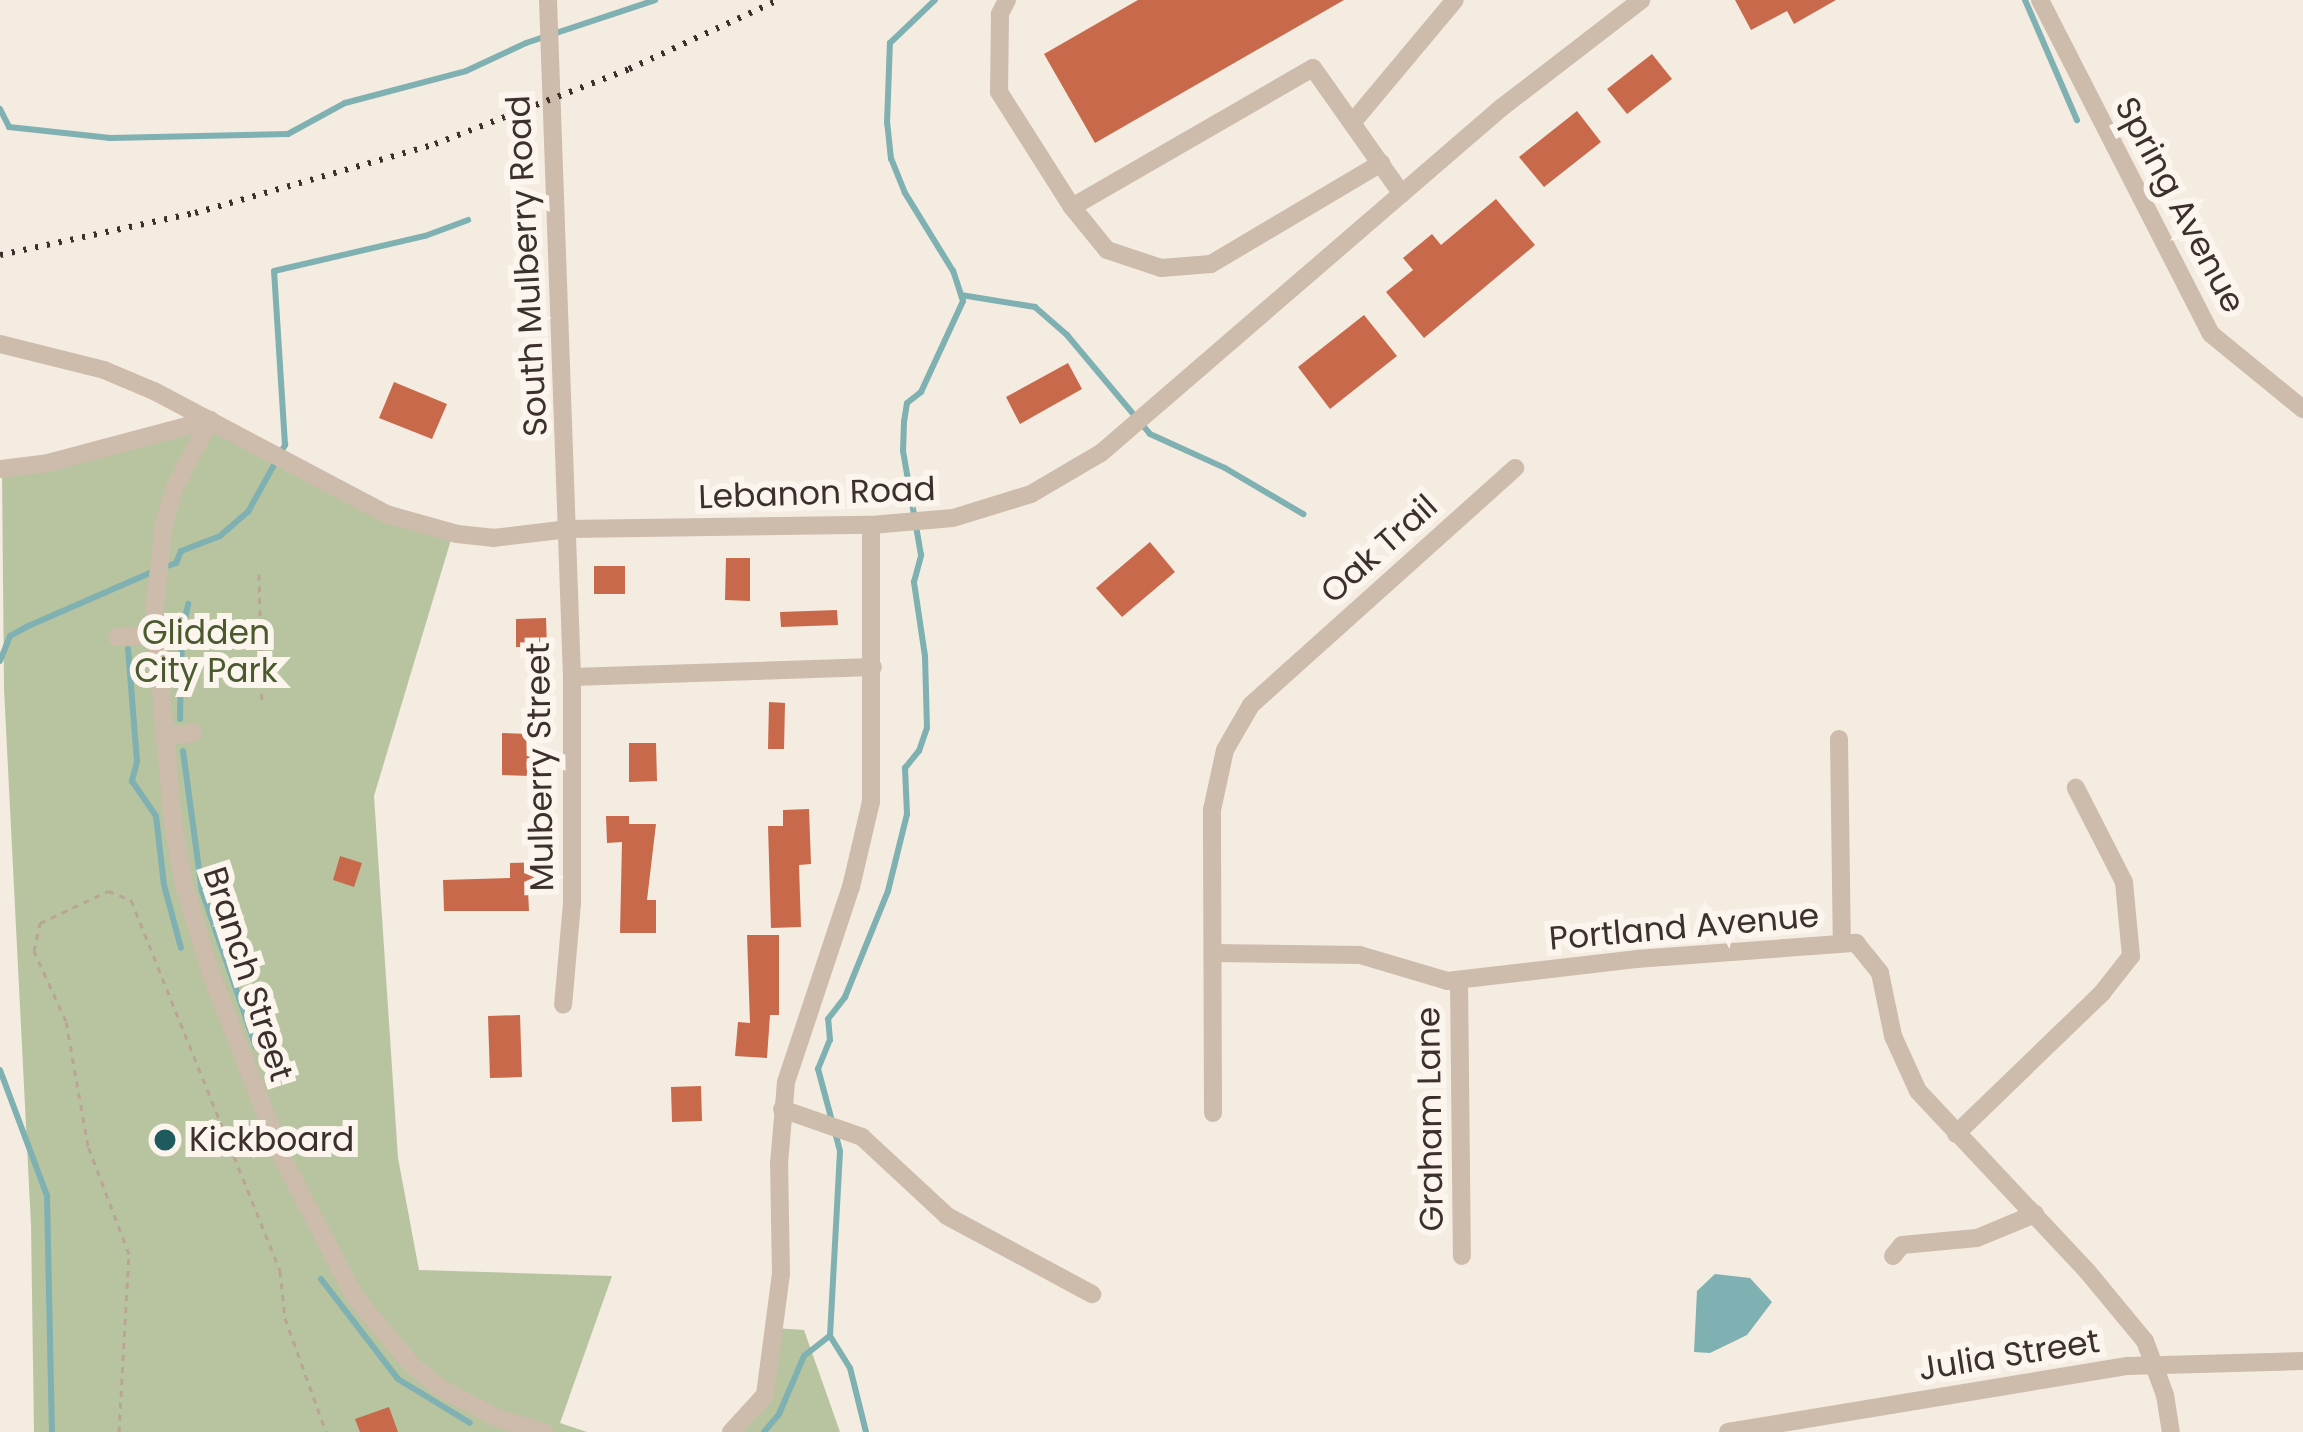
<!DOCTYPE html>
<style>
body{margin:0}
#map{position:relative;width:2303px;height:1432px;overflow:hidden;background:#f4ebe1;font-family:Poppins,sans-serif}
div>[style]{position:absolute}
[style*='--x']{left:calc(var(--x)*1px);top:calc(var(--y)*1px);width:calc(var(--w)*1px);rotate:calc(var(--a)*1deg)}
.green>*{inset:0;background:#b8c4a0}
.water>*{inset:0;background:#7fb0b2}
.stream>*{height:6px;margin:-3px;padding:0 3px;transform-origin:3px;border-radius:3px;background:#7fb0b2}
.building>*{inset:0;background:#c8694b}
.path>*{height:3px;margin-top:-1.5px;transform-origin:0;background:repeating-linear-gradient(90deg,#b9a596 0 6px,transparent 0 12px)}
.minor>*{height:18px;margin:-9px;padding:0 9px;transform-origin:9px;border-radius:9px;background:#cdbbac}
.rail>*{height:6px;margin-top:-3px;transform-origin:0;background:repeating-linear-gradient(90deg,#3b302b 0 3px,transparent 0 12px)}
.dots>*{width:33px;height:33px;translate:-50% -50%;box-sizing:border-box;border:6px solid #fbf5ee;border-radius:50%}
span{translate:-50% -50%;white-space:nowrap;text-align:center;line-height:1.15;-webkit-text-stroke:12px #fbf5ee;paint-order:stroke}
.street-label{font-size:33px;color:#3b302b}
.park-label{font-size:33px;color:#4a5a2e}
.poi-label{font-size:33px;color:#3b302b}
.left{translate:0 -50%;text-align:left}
</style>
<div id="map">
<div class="green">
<i style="clip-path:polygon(210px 420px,329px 485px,453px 533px,374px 796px,398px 1158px,419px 1270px,612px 1276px,560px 1423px,587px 1432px,34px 1432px,31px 1225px,4px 689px,2px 469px)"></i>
<i style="clip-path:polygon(774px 1328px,804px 1330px,840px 1432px,727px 1432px,755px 1412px)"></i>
</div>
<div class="water">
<i style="clip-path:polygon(1715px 1274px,1750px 1278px,1772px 1302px,1747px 1335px,1710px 1353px,1694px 1352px,1697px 1291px)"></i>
</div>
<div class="stream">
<i style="--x:2025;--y:0;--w:131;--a:66.6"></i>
<i style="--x:0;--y:109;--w:20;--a:63"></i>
<i style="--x:9;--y:127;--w:102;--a:6.2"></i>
<i style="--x:110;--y:138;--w:178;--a:-1.3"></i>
<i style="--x:288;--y:134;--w:65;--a:-28.5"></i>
<i style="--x:345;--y:103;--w:125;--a:-14.8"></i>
<i style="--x:466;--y:71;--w:66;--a:-25"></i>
<i style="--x:526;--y:43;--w:136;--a:-18.4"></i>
<i style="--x:961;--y:295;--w:75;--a:9.2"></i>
<i style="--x:1035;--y:307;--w:43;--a:41.2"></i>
<i style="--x:1067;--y:335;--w:129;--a:50"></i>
<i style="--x:1150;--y:434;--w:82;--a:24.4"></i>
<i style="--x:1225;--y:468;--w:91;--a:30.5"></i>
<i style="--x:164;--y:567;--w:13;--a:-18"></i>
<i style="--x:176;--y:563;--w:13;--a:-67"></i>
<i style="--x:181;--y:551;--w:42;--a:-21"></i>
<i style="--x:220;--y:536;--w:37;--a:-41"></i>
<i style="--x:248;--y:512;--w:77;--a:-61.1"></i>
<i style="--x:285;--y:445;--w:174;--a:-93.6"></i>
<i style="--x:274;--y:271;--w:155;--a:-13.1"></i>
<i style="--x:425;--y:236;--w:46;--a:-20.4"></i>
<i style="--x:128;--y:649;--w:113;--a:85.4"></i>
<i style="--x:137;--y:762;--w:20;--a:105"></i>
<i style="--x:132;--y:781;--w:42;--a:55.6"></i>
<i style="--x:156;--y:816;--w:69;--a:83.4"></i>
<i style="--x:164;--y:885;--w:65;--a:74.9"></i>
<i style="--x:0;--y:661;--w:27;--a:-68"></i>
<i style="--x:10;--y:636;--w:18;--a:-29"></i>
<i style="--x:26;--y:627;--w:137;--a:-23.6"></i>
<i style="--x:180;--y:719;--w:88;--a:-88.7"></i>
<i style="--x:182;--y:631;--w:28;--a:-77"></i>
<i style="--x:183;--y:751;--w:141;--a:82.3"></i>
<i style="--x:202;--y:891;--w:165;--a:70.9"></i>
<i style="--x:0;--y:1070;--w:134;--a:69.5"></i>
<i style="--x:47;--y:1196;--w:236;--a:88.8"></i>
<i style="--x:321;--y:1279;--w:126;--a:52.4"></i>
<i style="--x:398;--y:1379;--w:84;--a:31.4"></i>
<i style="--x:764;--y:1432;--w:23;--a:-50"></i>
<i style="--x:779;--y:1414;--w:63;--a:-66.7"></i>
<i style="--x:804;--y:1356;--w:33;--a:-38"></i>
<i style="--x:866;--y:1432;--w:66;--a:-104"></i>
<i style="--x:850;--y:1368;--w:38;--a:-122"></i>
<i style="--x:830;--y:1336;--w:185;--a:-86.9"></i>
<i style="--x:840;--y:1151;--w:85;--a:-105"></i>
<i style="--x:818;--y:1069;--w:31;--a:-68"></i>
<i style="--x:830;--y:1040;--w:21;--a:-95"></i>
<i style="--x:828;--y:1019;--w:28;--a:-52"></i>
<i style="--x:845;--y:997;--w:114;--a:-67.9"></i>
<i style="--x:888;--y:891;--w:79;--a:-76.1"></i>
<i style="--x:907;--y:814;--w:46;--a:-92.5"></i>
<i style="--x:905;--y:768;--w:22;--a:-51"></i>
<i style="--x:919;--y:751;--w:24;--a:-71"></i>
<i style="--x:927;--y:728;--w:72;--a:-91.6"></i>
<i style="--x:925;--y:656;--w:75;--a:-98.5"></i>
<i style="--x:914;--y:582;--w:28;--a:-75"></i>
<i style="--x:921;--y:555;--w:106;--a:-99.8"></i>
<i style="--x:903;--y:451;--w:29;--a:-88"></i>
<i style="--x:904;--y:422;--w:19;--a:-81"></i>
<i style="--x:907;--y:403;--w:18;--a:-38"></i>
<i style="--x:921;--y:392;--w:100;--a:-65.2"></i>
<i style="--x:963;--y:301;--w:32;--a:-108"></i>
<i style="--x:953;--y:271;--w:92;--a:-121.6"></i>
<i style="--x:905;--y:193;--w:37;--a:-112"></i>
<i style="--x:891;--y:159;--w:36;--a:-96"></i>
<i style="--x:887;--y:123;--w:80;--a:-87.9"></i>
<i style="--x:890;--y:43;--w:62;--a:-43.7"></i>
</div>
<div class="building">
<i style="clip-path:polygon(1138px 0,1344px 0,1095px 143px,1044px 54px)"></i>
<i style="clip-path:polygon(1735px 0,1836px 0,1794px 24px,1787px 11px,1751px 30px)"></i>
<i style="clip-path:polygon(1652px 54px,1672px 79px,1627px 114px,1607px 89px)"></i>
<i style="clip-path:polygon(1577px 111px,1601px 142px,1544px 187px,1519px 157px)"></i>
<i style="clip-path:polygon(1496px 199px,1535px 245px,1424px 338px,1386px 292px,1413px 270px,1403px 258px,1432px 234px,1441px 245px)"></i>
<i style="clip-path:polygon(1364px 315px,1397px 356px,1330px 409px,1298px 367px)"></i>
<i style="clip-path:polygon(1068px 363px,1082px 389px,1020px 424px,1006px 397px)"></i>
<i style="clip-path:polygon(394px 382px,447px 404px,432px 439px,379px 418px)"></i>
<i style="clip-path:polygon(1150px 542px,1175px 572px,1122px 617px,1096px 588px)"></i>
<i style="clip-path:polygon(726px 558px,750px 558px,750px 601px,725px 600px)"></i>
<i style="clip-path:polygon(594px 566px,625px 566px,625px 594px,594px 594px)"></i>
<i style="clip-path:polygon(837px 610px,838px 625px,781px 627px,780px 612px)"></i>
<i style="clip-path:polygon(546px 618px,547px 647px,516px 647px,516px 619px)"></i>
<i style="clip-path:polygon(769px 702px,785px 703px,784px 749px,768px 749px)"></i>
<i style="clip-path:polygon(502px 733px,531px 734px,530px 776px,502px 775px)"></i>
<i style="clip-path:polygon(629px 743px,656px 743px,657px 781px,629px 782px)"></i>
<i style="clip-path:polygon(809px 809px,811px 864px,799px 865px,801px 927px,771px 928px,768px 826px,783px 826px,783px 810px)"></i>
<i style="clip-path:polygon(606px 816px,629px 816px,629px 824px,656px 824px,647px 900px,656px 900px,656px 933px,620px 933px,622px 842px,607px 843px)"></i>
<i style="clip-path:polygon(340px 856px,362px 863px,354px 887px,333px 880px)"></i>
<i style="clip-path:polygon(546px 862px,547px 890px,528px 891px,529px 911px,444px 911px,443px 880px,510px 878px,510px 863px)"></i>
<i style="clip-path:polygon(747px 935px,779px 935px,779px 1015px,770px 1015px,767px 1058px,735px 1056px,738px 1022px,750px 1023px)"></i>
<i style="clip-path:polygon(520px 1015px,522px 1077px,490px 1078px,488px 1016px)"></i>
<i style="clip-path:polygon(701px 1086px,702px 1121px,672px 1122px,671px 1087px)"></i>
<i style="clip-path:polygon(389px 1407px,398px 1432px,360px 1432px,355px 1419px)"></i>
</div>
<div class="path">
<i style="--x:259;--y:574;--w:130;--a:88.7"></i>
<i style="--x:119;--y:1432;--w:178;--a:-86.8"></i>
<i style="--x:129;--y:1254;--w:116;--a:-110.8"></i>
<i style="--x:88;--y:1146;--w:127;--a:-100"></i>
<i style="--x:66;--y:1021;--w:77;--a:-114.6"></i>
<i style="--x:34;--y:951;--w:29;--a:-78"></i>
<i style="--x:40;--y:923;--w:75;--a:-25.2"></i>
<i style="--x:108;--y:891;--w:25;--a:21"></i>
<i style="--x:131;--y:900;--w:400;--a:68.1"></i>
<i style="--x:280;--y:1271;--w:47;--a:83.9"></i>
<i style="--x:285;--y:1318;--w:121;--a:70.2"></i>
</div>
<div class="minor">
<i style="--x:548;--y:0;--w:677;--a:87.97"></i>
<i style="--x:572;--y:677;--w:226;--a:90"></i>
<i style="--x:572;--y:903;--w:102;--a:95"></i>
<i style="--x:1007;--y:0;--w:16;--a:117"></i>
<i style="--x:1000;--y:14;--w:78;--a:90.7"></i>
<i style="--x:999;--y:92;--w:136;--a:57.6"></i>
<i style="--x:1072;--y:207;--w:278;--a:-30"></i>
<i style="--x:1313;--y:68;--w:154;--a:54.8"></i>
<i style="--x:2040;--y:0;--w:375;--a:62.9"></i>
<i style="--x:2211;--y:334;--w:119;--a:39.2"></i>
<i style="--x:1352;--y:123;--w:160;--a:-50.1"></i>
<i style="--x:1072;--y:207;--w:55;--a:50.9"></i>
<i style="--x:1107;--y:250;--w:57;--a:18.4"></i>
<i style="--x:1161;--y:268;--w:50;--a:-4.6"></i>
<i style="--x:1211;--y:264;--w:198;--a:-30.7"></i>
<i style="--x:0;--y:344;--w:107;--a:14"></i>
<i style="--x:104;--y:370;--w:54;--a:22.8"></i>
<i style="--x:154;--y:391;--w:263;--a:27.9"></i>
<i style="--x:386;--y:514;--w:74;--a:15.7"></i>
<i style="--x:457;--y:534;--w:36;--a:6"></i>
<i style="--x:493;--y:538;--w:76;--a:-6.8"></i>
<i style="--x:568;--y:529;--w:303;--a:-0.8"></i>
<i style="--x:871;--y:525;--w:82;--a:-4.9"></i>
<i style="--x:953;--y:518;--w:82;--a:-17.1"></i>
<i style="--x:1031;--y:494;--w:81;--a:-30.4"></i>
<i style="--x:1101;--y:453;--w:528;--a:-40.78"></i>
<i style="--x:1501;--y:108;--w:177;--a:-37.6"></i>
<i style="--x:210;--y:420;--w:76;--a:117.6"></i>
<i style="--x:175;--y:487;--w:38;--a:107"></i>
<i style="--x:164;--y:523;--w:92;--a:96.3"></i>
<i style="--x:154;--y:614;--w:210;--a:84.8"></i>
<i style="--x:173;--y:823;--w:63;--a:79.9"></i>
<i style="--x:184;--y:885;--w:93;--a:73.1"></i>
<i style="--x:211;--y:974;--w:201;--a:68.7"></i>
<i style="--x:284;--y:1161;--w:153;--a:62.4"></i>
<i style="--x:355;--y:1297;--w:90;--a:50"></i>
<i style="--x:413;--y:1366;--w:35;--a:39"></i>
<i style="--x:440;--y:1388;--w:64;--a:27.8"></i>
<i style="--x:497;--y:1418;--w:49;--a:16.6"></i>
<i style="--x:0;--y:469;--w:48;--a:-7.1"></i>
<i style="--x:48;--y:463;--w:168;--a:-14.9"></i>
<i style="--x:117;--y:637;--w:39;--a:-3"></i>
<i style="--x:572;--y:677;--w:301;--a:-1.9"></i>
<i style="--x:164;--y:737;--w:29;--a:-8"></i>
<i style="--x:1839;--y:739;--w:204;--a:89.2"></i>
<i style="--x:1213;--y:953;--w:147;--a:0.8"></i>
<i style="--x:1360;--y:955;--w:91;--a:16.6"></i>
<i style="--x:1447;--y:981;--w:190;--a:-6.6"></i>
<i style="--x:1636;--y:959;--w:221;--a:-4.2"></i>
<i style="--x:1856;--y:943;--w:38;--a:51"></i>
<i style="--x:1880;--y:973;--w:64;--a:78.3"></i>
<i style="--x:1893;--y:1036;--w:60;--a:65.6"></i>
<i style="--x:1918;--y:1091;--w:247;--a:46.8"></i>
<i style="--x:2087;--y:1271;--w:91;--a:50.4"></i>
<i style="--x:2145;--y:1341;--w:58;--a:69.7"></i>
<i style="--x:2165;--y:1395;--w:37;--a:81"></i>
<i style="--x:1459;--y:980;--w:276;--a:89.4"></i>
<i style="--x:782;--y:1109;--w:85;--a:19.3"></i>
<i style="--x:862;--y:1137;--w:116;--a:42.9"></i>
<i style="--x:947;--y:1216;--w:165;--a:28.3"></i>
<i style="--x:1213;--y:1113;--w:303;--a:-90.2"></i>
<i style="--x:1212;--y:810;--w:61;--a:-77.8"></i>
<i style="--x:1225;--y:750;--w:52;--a:-60"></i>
<i style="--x:1251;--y:705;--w:355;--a:-41.9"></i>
<i style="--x:1956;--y:1134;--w:203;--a:-44"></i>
<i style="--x:2102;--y:993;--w:47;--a:-51.9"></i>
<i style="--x:2131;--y:956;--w:74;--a:-95.4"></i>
<i style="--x:2124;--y:882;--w:106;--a:-117.1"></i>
<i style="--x:1893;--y:1256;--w:14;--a:-51"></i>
<i style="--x:1902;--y:1245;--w:75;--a:-5.3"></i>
<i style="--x:1977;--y:1238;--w:63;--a:-22.5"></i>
<i style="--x:731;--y:1432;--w:50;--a:-47.4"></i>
<i style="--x:765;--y:1395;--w:122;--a:-82.5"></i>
<i style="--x:781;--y:1274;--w:110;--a:-91"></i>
<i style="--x:779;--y:1164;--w:82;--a:-85.1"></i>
<i style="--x:786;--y:1082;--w:206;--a:-71.6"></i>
<i style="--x:851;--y:887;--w:87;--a:-76.8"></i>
<i style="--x:871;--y:802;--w:277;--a:-90"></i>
<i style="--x:1728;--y:1432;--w:405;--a:-9.4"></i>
<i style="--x:2128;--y:1366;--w:175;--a:-1.6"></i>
</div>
<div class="rail">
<i style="--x:0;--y:255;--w:199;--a:-12.2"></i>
<i style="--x:195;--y:213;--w:250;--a:-16"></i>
<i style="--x:435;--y:144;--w:208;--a:-21.1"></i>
<i style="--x:629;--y:69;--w:164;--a:-24.8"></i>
</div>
<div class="dots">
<i style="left:165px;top:1140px;background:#1f5a5e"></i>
</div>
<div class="street-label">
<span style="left:2180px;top:205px;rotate:62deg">Spring Avenue</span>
<span style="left:527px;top:266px;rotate:-93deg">South Mulberry Road</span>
<span style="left:817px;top:493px;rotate:-2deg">Lebanon Road</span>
<span style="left:1379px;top:549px;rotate:-42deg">Oak Trail</span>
<span style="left:540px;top:767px;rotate:-91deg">Mulberry Street</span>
<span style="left:1684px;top:927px;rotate:-5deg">Portland Avenue</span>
<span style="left:248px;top:974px;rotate:72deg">Branch Street</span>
<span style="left:1430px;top:1119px;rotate:-91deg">Graham Lane</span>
<span style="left:2009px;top:1355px;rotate:-9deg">Julia Street</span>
</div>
<div class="park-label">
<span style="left:206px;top:652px">Glidden<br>City Park</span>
</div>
<div class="poi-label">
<span class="left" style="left:189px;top:1140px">Kickboard</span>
</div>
</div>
